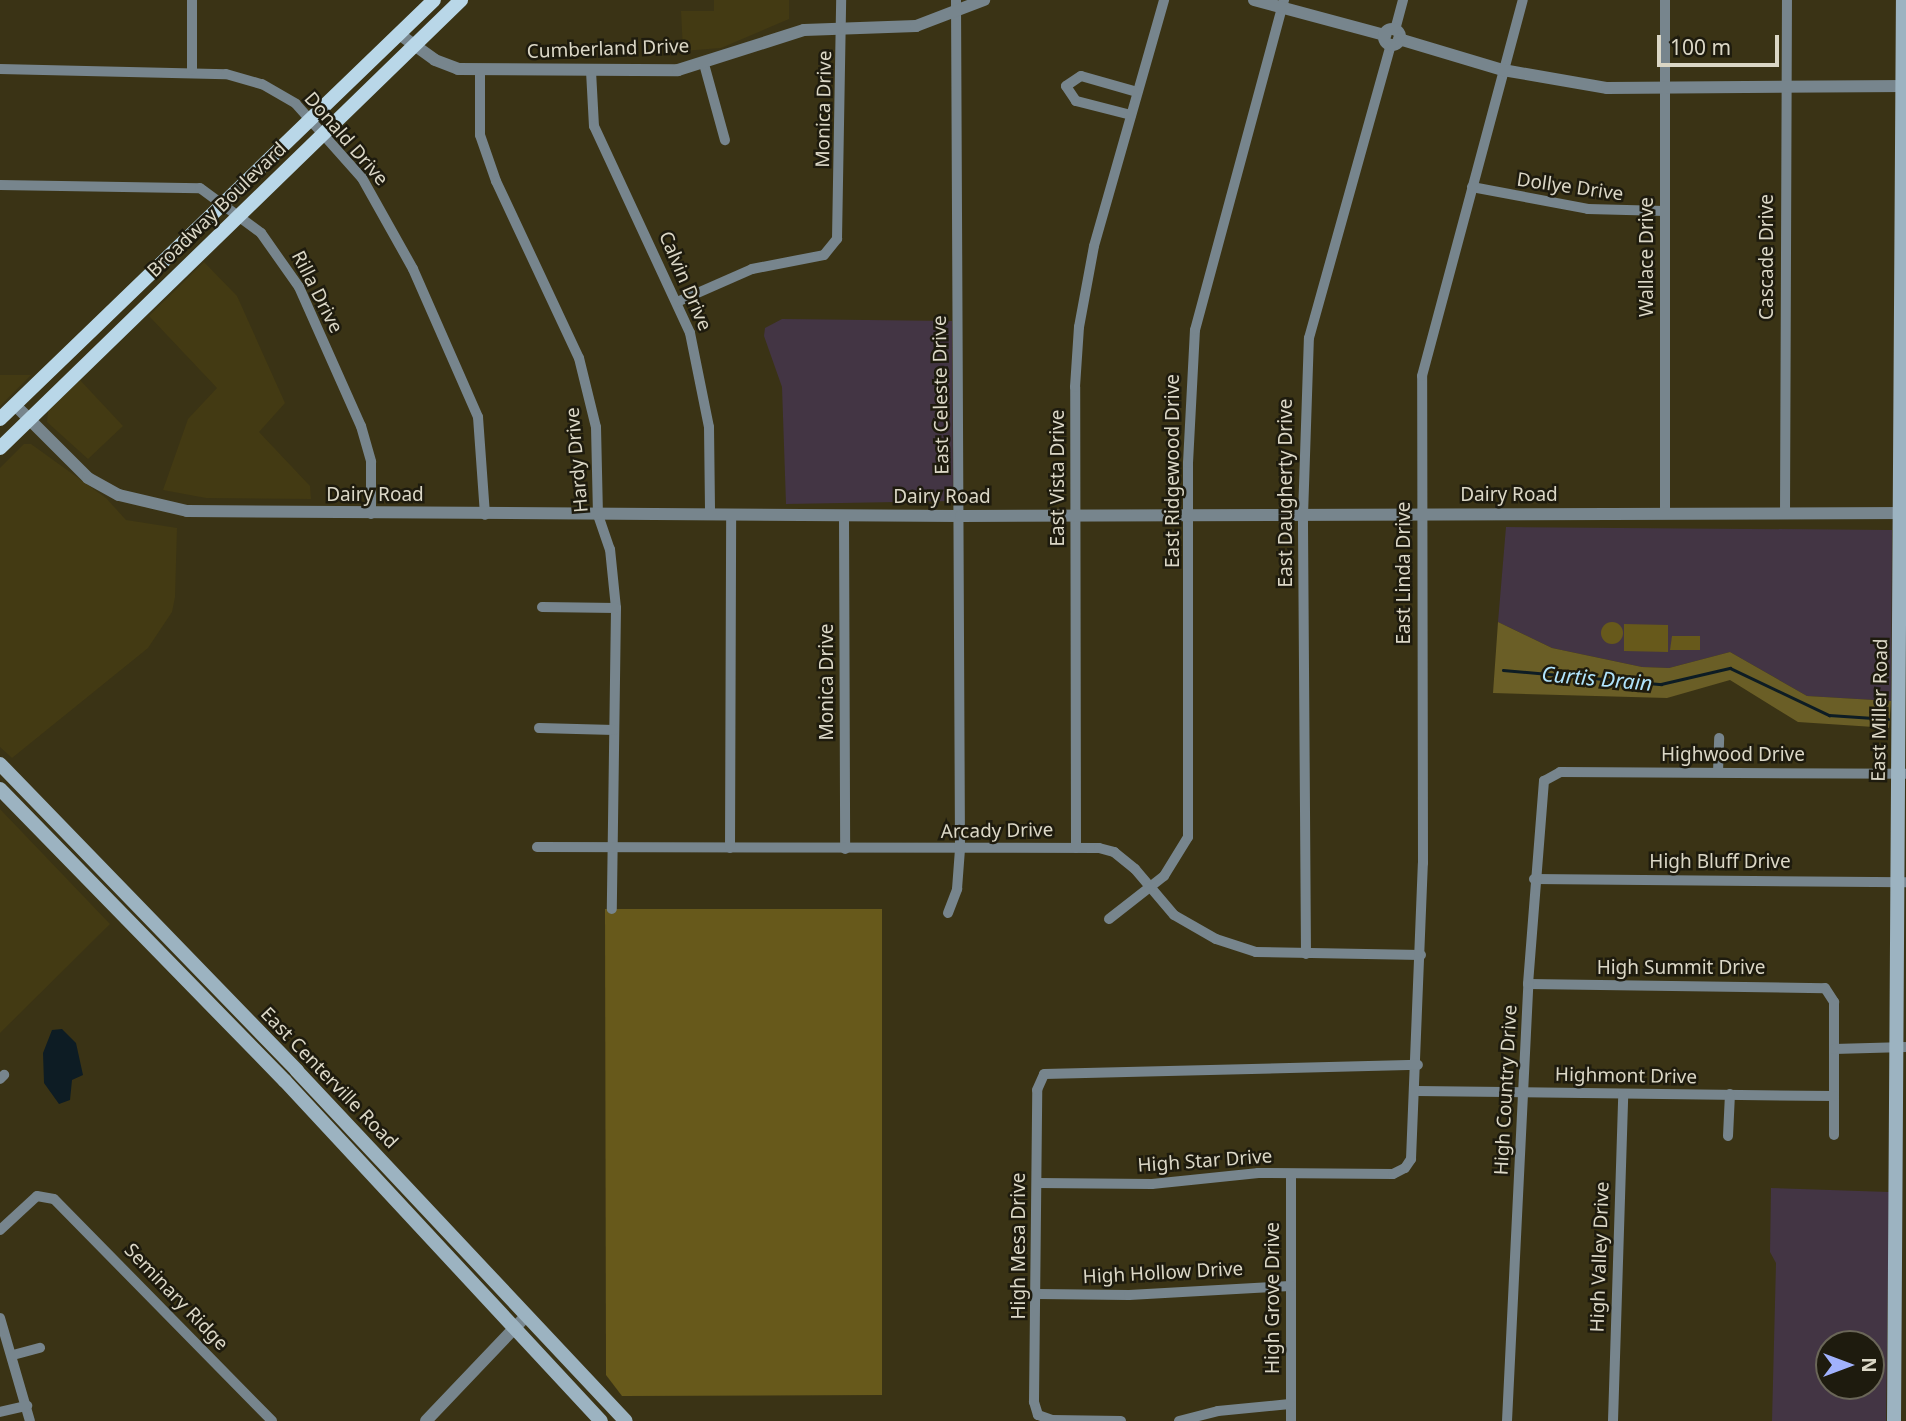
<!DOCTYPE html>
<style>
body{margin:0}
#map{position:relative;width:1906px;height:1421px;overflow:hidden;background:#3a3315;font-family:"Noto Sans",sans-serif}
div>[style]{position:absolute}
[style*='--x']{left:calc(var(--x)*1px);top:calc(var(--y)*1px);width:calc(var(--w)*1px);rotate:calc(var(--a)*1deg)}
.built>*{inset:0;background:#433a13}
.education>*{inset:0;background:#433544}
.green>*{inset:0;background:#67591b}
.round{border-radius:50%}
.forest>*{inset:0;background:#6a5e26}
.water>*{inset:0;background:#0d1c24}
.stream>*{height:2.5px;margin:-1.25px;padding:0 1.25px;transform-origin:1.25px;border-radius:1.25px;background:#0d1c24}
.minor>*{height:10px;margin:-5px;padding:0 5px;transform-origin:5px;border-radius:5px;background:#77858d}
.tertiary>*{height:12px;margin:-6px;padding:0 6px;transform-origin:6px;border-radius:6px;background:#77858d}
.tertiary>.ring{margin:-6px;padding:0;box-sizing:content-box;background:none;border:12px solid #77858d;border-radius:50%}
.secondary>*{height:14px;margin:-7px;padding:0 7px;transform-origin:7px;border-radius:7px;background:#9cb3c1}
.primary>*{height:14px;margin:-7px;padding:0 7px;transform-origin:7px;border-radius:7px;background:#b9d7e8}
span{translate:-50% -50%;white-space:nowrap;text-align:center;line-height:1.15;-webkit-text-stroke:5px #1e1b0e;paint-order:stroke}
.street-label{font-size:19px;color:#dbd7c6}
.water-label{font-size:21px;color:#b0e4fd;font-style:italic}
.north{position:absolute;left:1815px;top:1330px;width:70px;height:70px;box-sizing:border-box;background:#1e1b0e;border:2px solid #6a6658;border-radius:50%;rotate:90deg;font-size:19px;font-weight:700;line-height:28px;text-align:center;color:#dbd7c6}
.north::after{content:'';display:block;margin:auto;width:24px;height:32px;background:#a1b2fd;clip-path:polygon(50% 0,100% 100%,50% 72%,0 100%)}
.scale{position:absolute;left:1657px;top:35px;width:122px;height:32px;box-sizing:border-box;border:4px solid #dbd7c6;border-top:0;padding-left:9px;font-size:21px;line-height:24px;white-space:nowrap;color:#dbd7c6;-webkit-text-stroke:5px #1e1b0e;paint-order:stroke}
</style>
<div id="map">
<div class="built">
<i style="clip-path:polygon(714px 0,789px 0,789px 19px,721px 48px,683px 51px,681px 11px,714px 11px)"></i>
<i style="clip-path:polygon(204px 262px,237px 296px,285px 403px,259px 432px,310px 486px,311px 499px,206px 498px,163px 490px,188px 419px,217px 388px,149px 316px)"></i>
<i style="clip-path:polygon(0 375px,31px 375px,0 406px)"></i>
<i style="clip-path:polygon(80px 380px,123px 426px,88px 459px,47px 422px,48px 411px)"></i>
<i style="clip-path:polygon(24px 444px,31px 444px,106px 498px,126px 520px,177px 528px,175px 597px,172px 612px,148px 648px,12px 758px,0 747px,0 468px)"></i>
<i style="clip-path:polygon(0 809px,110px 924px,0 1033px)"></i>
</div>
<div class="education">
<i style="clip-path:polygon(782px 319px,952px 321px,953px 501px,786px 504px,782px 387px,764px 336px,765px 328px)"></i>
<i style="clip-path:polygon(1506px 527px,1892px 530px,1891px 701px,1807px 696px,1730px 652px,1669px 668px,1642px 667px,1552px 648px,1498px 622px)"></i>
<i style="clip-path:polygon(evenodd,1771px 1188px,1889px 1192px,1886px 1421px,1772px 1421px,1776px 1263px,1770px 1252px,1771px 1188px,1829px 1344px,1871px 1344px,1871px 1386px,1829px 1386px,1829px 1344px)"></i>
</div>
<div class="green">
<i class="round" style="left:1601px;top:622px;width:22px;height:22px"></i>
<i style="clip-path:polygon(1624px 624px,1668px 625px,1668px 652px,1624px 651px)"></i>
<i style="clip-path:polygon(1672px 636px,1700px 636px,1700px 650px,1670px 650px)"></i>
<i style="clip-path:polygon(605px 909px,882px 909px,882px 1395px,622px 1396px,606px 1375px)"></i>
</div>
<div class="forest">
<i style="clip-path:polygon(1498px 622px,1552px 648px,1642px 667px,1669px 668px,1730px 652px,1807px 696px,1891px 701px,1889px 728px,1798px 722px,1730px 680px,1667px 698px,1493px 693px)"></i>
</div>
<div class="water">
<i style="clip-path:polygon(62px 1029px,76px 1043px,83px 1075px,72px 1080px,70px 1100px,59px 1104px,44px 1083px,43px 1053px,52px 1030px)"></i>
</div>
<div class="stream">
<i style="--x:1503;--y:670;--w:159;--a:5.1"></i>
<i style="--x:1661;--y:684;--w:71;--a:-13.1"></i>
<i style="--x:1730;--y:668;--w:110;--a:25.4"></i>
<i style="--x:1829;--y:715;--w:59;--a:3.9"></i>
</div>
<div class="minor">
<i style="--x:1395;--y:30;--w:31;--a:-75"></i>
<i style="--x:704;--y:64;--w:79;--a:74.6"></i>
<i style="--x:0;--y:69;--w:226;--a:1.3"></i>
<i style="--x:226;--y:74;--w:37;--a:16"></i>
<i style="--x:262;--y:84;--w:39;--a:30"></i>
<i style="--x:296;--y:104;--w:99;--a:48.3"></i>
<i style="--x:362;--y:178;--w:104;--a:60.7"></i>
<i style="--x:413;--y:269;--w:162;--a:66.3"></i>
<i style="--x:478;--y:417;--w:98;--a:85.9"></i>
<i style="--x:192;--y:70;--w:70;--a:-90"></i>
<i style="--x:480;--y:70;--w:65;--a:90"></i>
<i style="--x:480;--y:135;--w:49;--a:70.8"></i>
<i style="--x:496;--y:181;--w:195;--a:64.9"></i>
<i style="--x:579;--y:358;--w:71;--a:76.2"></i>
<i style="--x:596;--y:427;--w:88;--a:88.7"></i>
<i style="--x:598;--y:515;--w:36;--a:71"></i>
<i style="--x:610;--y:549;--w:59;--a:84.2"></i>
<i style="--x:616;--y:608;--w:301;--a:90.8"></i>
<i style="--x:591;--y:71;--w:55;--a:86.9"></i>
<i style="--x:594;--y:126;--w:228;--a:65.1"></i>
<i style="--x:690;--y:333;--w:96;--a:78.6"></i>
<i style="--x:709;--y:427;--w:88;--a:89.3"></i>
<i style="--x:1131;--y:115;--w:57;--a:-165.7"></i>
<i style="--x:1076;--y:101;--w:18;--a:-124"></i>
<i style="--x:1066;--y:86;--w:18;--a:-34"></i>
<i style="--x:1081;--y:76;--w:58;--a:15.9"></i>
<i style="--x:0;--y:185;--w:200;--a:0.9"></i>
<i style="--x:200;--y:188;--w:76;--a:36.4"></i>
<i style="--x:261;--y:233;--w:66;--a:54.9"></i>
<i style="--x:299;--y:287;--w:152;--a:66"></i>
<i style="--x:361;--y:426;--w:37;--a:74"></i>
<i style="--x:371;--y:462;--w:52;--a:90"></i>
<i style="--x:1472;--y:187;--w:118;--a:10.7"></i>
<i style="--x:1588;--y:209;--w:77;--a:1.5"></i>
<i style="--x:677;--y:302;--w:82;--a:-23.7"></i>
<i style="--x:752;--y:269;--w:73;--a:-11"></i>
<i style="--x:824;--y:255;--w:21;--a:-51"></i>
<i style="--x:837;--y:239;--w:239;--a:-89"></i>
<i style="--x:1665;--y:514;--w:514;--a:-90"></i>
<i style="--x:1785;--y:514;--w:514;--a:-89.78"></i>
<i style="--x:844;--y:516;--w:333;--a:89.8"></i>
<i style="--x:542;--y:607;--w:74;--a:0.8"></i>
<i style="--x:539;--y:728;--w:75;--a:1.5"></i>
<i style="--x:1718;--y:772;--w:34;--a:-88"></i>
<i style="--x:537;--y:847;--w:562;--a:0.1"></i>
<i style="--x:1099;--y:848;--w:16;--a:15"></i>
<i style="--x:1114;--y:852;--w:27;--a:39"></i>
<i style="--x:1135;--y:869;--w:60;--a:49.7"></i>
<i style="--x:1174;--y:915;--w:48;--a:29.7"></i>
<i style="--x:1216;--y:939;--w:42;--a:18"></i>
<i style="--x:1256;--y:952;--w:165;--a:1"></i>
<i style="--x:730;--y:848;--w:333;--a:-89.8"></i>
<i style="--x:1076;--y:848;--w:461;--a:-90.1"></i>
<i style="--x:1075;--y:387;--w:60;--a:-86.2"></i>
<i style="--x:1079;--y:327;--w:82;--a:-79.5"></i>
<i style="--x:1094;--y:246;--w:256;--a:-74.1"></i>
<i style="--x:1534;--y:879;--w:372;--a:0.5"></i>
<i style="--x:948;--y:913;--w:26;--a:-69"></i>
<i style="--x:957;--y:889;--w:40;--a:-85.7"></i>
<i style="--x:960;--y:849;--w:849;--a:-90.27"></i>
<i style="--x:1109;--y:919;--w:70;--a:-38"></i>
<i style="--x:1164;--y:876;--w:46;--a:-58.4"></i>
<i style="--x:1188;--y:837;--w:374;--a:-90"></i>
<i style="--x:1188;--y:463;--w:133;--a:-87"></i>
<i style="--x:1195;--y:330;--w:342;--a:-74.9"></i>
<i style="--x:1306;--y:954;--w:438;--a:-90.4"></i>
<i style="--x:1303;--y:516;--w:178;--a:-88.1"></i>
<i style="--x:1309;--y:338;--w:304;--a:-74.4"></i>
<i style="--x:1528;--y:984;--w:297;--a:0.8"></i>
<i style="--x:1825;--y:988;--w:17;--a:57"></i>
<i style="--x:1834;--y:1002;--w:133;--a:90"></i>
<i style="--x:1834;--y:1049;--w:72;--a:-1.6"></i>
<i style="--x:0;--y:1079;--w:6;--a:-45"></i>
<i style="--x:1417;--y:1091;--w:417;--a:0.7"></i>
<i style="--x:1728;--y:1136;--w:42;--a:-87.3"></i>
<i style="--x:1291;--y:1174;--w:247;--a:90"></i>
<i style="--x:1038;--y:1183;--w:114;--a:0.5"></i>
<i style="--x:1152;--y:1184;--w:107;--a:-5.9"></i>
<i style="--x:1258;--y:1173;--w:135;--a:0.4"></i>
<i style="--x:1393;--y:1174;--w:13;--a:-27"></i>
<i style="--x:1405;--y:1168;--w:11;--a:-56"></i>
<i style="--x:1411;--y:1159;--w:296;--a:-87.7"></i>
<i style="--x:1423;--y:863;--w:487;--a:-90.1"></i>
<i style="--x:1422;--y:376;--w:389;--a:-75"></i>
<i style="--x:0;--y:1230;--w:50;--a:-42.6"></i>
<i style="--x:37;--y:1196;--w:17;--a:10"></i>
<i style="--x:54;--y:1199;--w:311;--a:45.5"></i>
<i style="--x:1037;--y:1294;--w:92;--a:0.6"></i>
<i style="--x:1129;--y:1295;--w:162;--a:-3.2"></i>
<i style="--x:0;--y:1318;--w:107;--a:73.8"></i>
<i style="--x:13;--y:1355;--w:28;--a:-15"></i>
<i style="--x:0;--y:1412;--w:28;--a:-13"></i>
<i style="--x:1121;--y:1421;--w:69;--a:-179.2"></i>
<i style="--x:1052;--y:1420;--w:15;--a:-160"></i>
<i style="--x:1038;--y:1415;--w:14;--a:-107"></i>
<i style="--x:1034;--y:1402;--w:312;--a:-89.4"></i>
<i style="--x:1037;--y:1090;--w:17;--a:-66"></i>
<i style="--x:1044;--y:1074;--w:374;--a:-1.4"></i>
<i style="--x:1179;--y:1421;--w:40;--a:-14.4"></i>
<i style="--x:1218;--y:1411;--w:72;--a:-5.6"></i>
<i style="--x:1507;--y:1421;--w:438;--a:-87.2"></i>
<i style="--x:1528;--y:984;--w:204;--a:-85.5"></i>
<i style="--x:1544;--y:781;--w:18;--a:-29"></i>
<i style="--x:1560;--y:772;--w:346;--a:0.3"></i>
<i style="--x:1613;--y:1421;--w:327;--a:-88.2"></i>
</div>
<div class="tertiary">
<i style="--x:1254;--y:0;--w:136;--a:15"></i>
<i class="ring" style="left:1384px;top:29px;width:4px;height:4px"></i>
<i style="--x:399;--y:34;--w:44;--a:35.8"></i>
<i style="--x:435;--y:60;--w:25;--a:21"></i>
<i style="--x:458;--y:69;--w:220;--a:0.3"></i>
<i style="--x:678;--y:70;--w:132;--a:-17.6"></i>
<i style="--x:804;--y:30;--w:112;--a:-2"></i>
<i style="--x:916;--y:26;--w:73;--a:-20.9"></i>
<i style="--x:1399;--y:39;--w:109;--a:16.6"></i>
<i style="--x:1503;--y:70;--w:106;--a:9.8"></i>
<i style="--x:1607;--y:88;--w:299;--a:-0.4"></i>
<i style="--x:15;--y:405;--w:103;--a:45"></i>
<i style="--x:88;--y:478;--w:35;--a:29"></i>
<i style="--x:119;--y:495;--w:70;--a:13.2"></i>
<i style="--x:187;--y:511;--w:774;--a:0.37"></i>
<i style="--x:961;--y:516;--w:945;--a:-0.18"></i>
<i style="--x:426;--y:1421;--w:146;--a:-46.4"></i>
</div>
<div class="secondary">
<i style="--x:0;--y:764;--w:427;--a:45.9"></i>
<i style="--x:297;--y:1071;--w:480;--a:46.8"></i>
<i style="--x:0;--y:789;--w:408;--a:45.7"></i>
<i style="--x:285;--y:1081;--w:464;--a:47.1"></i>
<i style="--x:1894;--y:1421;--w:1421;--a:-89.64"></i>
</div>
<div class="primary">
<i style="--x:0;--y:419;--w:603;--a:-43.99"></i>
<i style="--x:0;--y:448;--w:643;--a:-44.18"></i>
</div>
<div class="street-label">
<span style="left:608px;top:49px;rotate:-2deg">Cumberland Drive</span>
<span style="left:824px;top:109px;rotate:-89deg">Monica Drive</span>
<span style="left:346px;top:139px;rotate:49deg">Donald Drive</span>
<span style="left:1570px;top:187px;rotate:8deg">Dollye Drive</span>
<span style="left:217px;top:210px;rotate:-44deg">Broadway Boulevard</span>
<span style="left:1647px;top:257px;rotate:-90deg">Wallace Drive</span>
<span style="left:1767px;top:257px;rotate:-90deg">Cascade Drive</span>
<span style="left:685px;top:281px;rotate:67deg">Calvin Drive</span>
<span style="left:317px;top:292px;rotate:63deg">Rilla Drive</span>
<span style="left:941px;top:395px;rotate:-91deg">East Celeste Drive</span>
<span style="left:577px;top:460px;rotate:-95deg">Hardy Drive</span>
<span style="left:1173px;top:471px;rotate:-90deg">East Ridgewood Drive</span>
<span style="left:1058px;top:478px;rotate:-90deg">East Vista Drive</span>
<span style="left:1286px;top:493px;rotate:-90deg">East Daugherty Drive</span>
<span style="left:375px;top:495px">Dairy Road</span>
<span style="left:1509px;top:495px">Dairy Road</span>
<span style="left:942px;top:497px">Dairy Road</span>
<span style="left:1404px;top:573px;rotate:-90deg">East Linda Drive</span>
<span style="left:827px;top:682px;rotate:-90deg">Monica Drive</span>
<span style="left:1880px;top:710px;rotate:-89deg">East Miller Road</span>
<span style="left:1733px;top:755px">Highwood Drive</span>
<span style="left:997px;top:831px;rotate:-1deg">Arcady Drive</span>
<span style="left:1720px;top:862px">High Bluff Drive</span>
<span style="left:1681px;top:968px">High Summit Drive</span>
<span style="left:1626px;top:1076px;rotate:1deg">Highmont Drive</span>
<span style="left:329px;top:1078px;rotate:46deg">East Centerville Road</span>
<span style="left:1506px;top:1090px;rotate:-87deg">High Country Drive</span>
<span style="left:1205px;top:1161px;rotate:-4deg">High Star Drive</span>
<span style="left:1019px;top:1246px;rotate:-90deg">High Mesa Drive</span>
<span style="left:1600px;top:1257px;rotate:-88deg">High Valley Drive</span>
<span style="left:1163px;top:1273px;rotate:-3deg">High Hollow Drive</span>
<span style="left:176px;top:1297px;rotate:46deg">Seminary Ridge</span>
<span style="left:1273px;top:1298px;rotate:-90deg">High Grove Drive</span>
</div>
<div class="water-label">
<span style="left:1597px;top:678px;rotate:5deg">Curtis Drain</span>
</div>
<div class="north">N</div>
<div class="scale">100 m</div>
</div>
